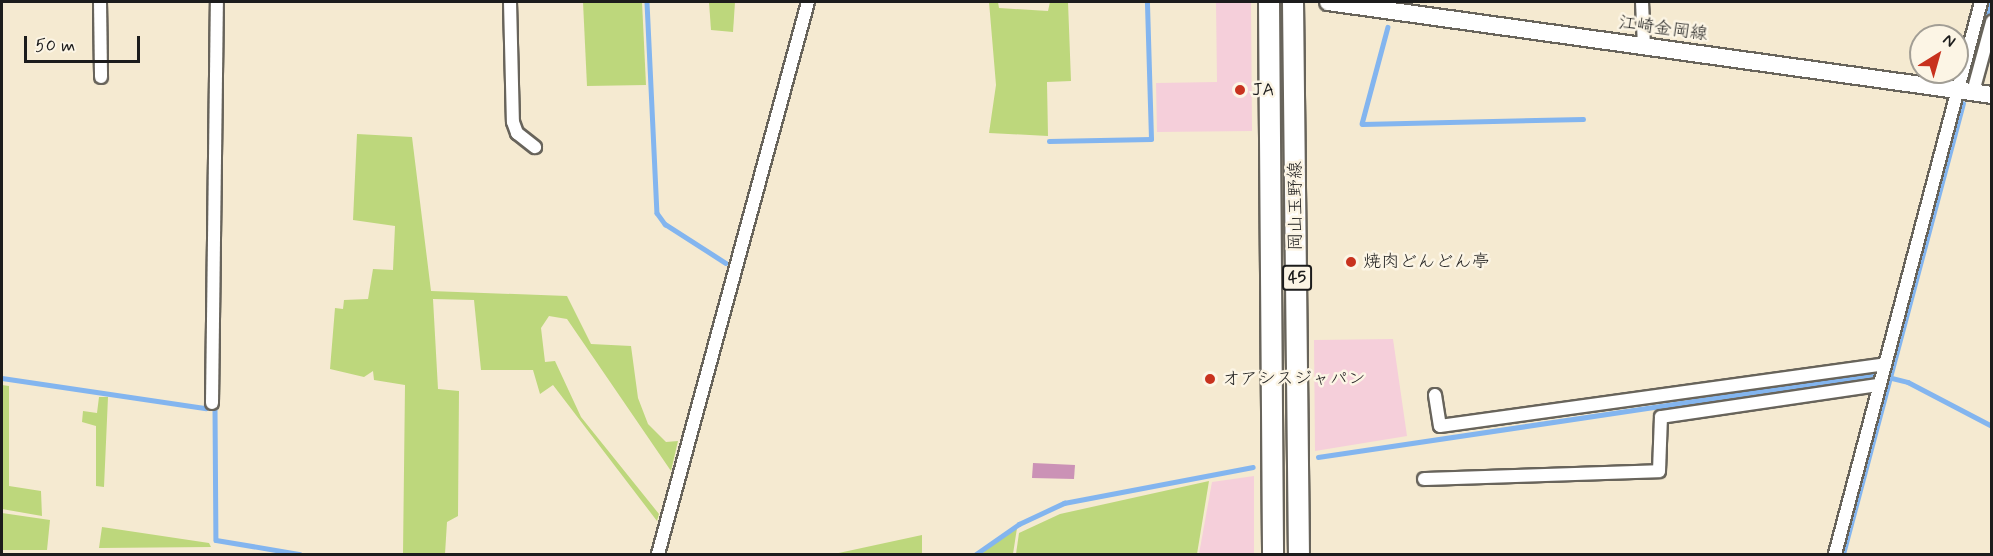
<!DOCTYPE html>
<meta charset="utf-8">
<style>
body{margin:0}
#map{position:relative;width:1993px;height:556px;overflow:hidden;background:#f5ead1;font-family:Mynerve,"Klee One",sans-serif}
div>[style]{position:absolute}
[style*='--x']{left:calc(var(--x)*1px);top:calc(var(--y)*1px);width:calc(var(--w)*1px);rotate:calc(var(--a)*1deg)}
.built>*{inset:0;background:#f5cfda}
.green>*{inset:0;background:#bdd77c}
.stream>*{height:4.5px;margin:-2.25px;padding:0 2.25px;transform-origin:2.25px;border-radius:2.25px;background:#83b5ef}
.building>*{inset:0;background:#cb92b6}
.roads{filter:drop-shadow(2px 0 #68645b) drop-shadow(-2px 0 #68645b) drop-shadow(0 2px #68645b) drop-shadow(0 -2px #68645b)}
.minor>*{height:12px;margin:-6px;padding:0 6px;transform-origin:6px;border-radius:6px;background:#fff}
.secondary>*{height:16px;margin:-8px;padding:0 8px;transform-origin:8px;border-radius:8px;background:#fff}
.primary>*{height:20px;margin:-10px;padding:0 10px;transform-origin:10px;border-radius:10px;background:#fff}
.dots>*{width:16px;height:16px;translate:-50% -50%;box-sizing:border-box;border:3px solid #fcf5e5;border-radius:50%}
span{translate:-50% -50%;white-space:nowrap;text-align:center;line-height:1.15;-webkit-text-stroke:5px #fcf5e5;paint-order:stroke}
.shield-label span{padding:2px 4px;background:#fcf5e5;border:2px solid;border-radius:4px;-webkit-text-stroke-width:0}
.shield-label{font-size:16px;color:#1c1c1c;font-weight:700}
.street-label{font-size:18px;color:#1c1c1c}
.poi-label{font-size:18px;color:#1c1c1c}
.left{translate:0 -50%;text-align:left}
.frame{position:absolute;inset:0;border:3px solid #1c1c1c;pointer-events:none}
.north{position:absolute;left:1909px;top:24px;width:60px;height:60px;box-sizing:border-box;background:#fcf5e5;border:2px solid #a29e95;border-radius:50%;rotate:37deg;font-size:16px;font-weight:700;line-height:24px;text-align:center;color:#1c1c1c}
.north::after{content:'';display:block;margin:auto;width:21px;height:27px;background:#c8321e;clip-path:polygon(50% 0,100% 100%,50% 72%,0 100%)}
.scale{position:absolute;left:24px;top:36px;width:116px;height:27px;box-sizing:border-box;border:3px solid #1c1c1c;border-top:0;padding-left:8px;font-size:18px;line-height:21px;white-space:nowrap;color:#1c1c1c;-webkit-text-stroke:4px #fcf5e5;paint-order:stroke}
</style>
<div id="map">
<div class="built">
<i style="clip-path:polygon(1216px 3px,1251px 3px,1252px 131px,1157px 132px,1156px 83px,1217px 82px)"></i>
<i style="clip-path:polygon(1393px 339px,1407px 436px,1315px 451px,1314px 340px)"></i>
<i style="clip-path:polygon(1254px 476px,1254px 554px,1199px 554px,1212px 482px)"></i>
</div>
<div class="green">
<i style="clip-path:polygon(583px 2px,642px 2px,646px 85px,587px 86px)"></i>
<i style="clip-path:polygon(709px 2px,735px 2px,733px 32px,711px 30px)"></i>
<i style="clip-path:polygon(989px 2px,998px 2px,999px 8px,1048px 11px,1050px 2px,1068px 2px,1071px 81px,1047px 82px,1048px 136px,989px 133px,996px 85px)"></i>
<i style="clip-path:polygon(357px 134px,412px 137px,431px 291px,567px 296px,591px 344px,631px 346px,638px 398px,648px 424px,666px 442px,678px 441px,671px 471px,567px 319px,549px 316px,541px 328px,545px 362px,555px 361px,581px 417px,659px 514px,657px 521px,553px 385px,540px 394px,533px 370px,481px 370px,474px 300px,433px 299px,438px 389px,459px 391px,458px 516px,447px 522px,445px 554px,403px 554px,405px 385px,374px 380px,373px 371px,364px 377px,330px 369px,335px 308px,343px 309px,344px 300px,368px 299px,373px 269px,393px 270px,395px 226px,353px 220px)"></i>
<i style="clip-path:polygon(2px 385px,9px 386px,9px 486px,41px 491px,42px 516px,2px 509px)"></i>
<i style="clip-path:polygon(99px 397px,108px 397px,104px 487px,96px 486px,96px 426px,82px 422px,83px 411px,97px 413px)"></i>
<i style="clip-path:polygon(1209px 481px,1197px 554px,1016px 554px,1019px 533px,1060px 514px)"></i>
<i style="clip-path:polygon(2px 513px,50px 520px,47px 550px,2px 550px)"></i>
<i style="clip-path:polygon(102px 527px,209px 543px,211px 547px,99px 548px)"></i>
<i style="clip-path:polygon(1017px 528px,1013px 554px,981px 554px,995px 543px)"></i>
<i style="clip-path:polygon(922px 535px,922px 554px,834px 554px)"></i>
</div>
<div class="stream">
<i style="--x:647;--y:2;--w:211;--a:87.3"></i>
<i style="--x:657;--y:213;--w:14;--a:54"></i>
<i style="--x:665;--y:224;--w:72;--a:32.6"></i>
<i style="--x:1388;--y:27;--w:100;--a:105"></i>
<i style="--x:1362;--y:124;--w:221;--a:-1.3"></i>
<i style="--x:1970;--y:75;--w:76;--a:-74.7"></i>
<i style="--x:1049;--y:141;--w:102;--a:-1.1"></i>
<i style="--x:1151;--y:139;--w:137;--a:-91.7"></i>
<i style="--x:2;--y:378;--w:206;--a:8.4"></i>
<i style="--x:215;--y:408;--w:132;--a:89.6"></i>
<i style="--x:216;--y:540;--w:85;--a:9.5"></i>
<i style="--x:1318;--y:457;--w:564;--a:-8.46"></i>
<i style="--x:1876;--y:374;--w:33;--a:14"></i>
<i style="--x:1908;--y:382;--w:95;--a:27.6"></i>
<i style="--x:976;--y:554;--w:52;--a:-34.9"></i>
<i style="--x:1019;--y:524;--w:50;--a:-25"></i>
<i style="--x:1064;--y:503;--w:192;--a:-10.8"></i>
<i style="--x:1843;--y:554;--w:466;--a:-75.1"></i>
</div>
<div class="building">
<i style="clip-path:polygon(1033px 463px,1075px 465px,1074px 479px,1032px 478px)"></i>
</div>
<div class="roads">
<div class="minor">
<i style="--x:100;--y:2;--w:75;--a:89.2"></i>
<i style="--x:510;--y:2;--w:120;--a:88.6"></i>
<i style="--x:513;--y:122;--w:12;--a:70"></i>
<i style="--x:517;--y:133;--w:23;--a:38"></i>
<i style="--x:1642;--y:2;--w:44;--a:87.4"></i>
<i style="--x:1973;--y:92;--w:73;--a:-74.8"></i>
<i style="--x:1435;--y:395;--w:31;--a:81"></i>
<i style="--x:1440;--y:426;--w:448;--a:-7.9"></i>
<i style="--x:212;--y:403;--w:401;--a:-89.3"></i>
<i style="--x:1424;--y:479;--w:235;--a:-1.9"></i>
<i style="--x:1659;--y:471;--w:54;--a:-87.9"></i>
<i style="--x:1661;--y:417;--w:220;--a:-8.4"></i>
<i style="--x:658;--y:554;--w:572;--a:-74.8"></i>
<i style="--x:1835;--y:554;--w:571;--a:-75.18"></i>
</div>
<div class="secondary">
<i style="--x:1328;--y:2;--w:670;--a:7.97"></i>
</div>
<div class="primary">
<i style="--x:1269;--y:2;--w:552;--a:89.58"></i>
<i style="--x:1293;--y:2;--w:552;--a:89.38"></i>
</div>
</div>
<div class="dots">
<i style="left:1240px;top:90px;background:#c8321e"></i>
<i style="left:1351px;top:262px;background:#c8321e"></i>
<i style="left:1210px;top:379px;background:#c8321e"></i>
</div>
<div class="shield-label">
<span style="left:1297px;top:278px">45</span>
</div>
<div class="street-label">
<span style="left:1663px;top:29px;rotate:8deg">江崎金岡線</span>
<span style="left:1296px;top:206px;rotate:-90deg">岡山玉野線</span>
</div>
<div class="poi-label">
<span class="left" style="left:1252px;top:90px">JA</span>
<span class="left" style="left:1363px;top:262px">焼肉どんどん亭</span>
<span class="left" style="left:1222px;top:379px">オアシスジャパン</span>
</div>
<div class="frame"></div>
<div class="north">N</div>
<div class="scale">50 m</div>
</div>
